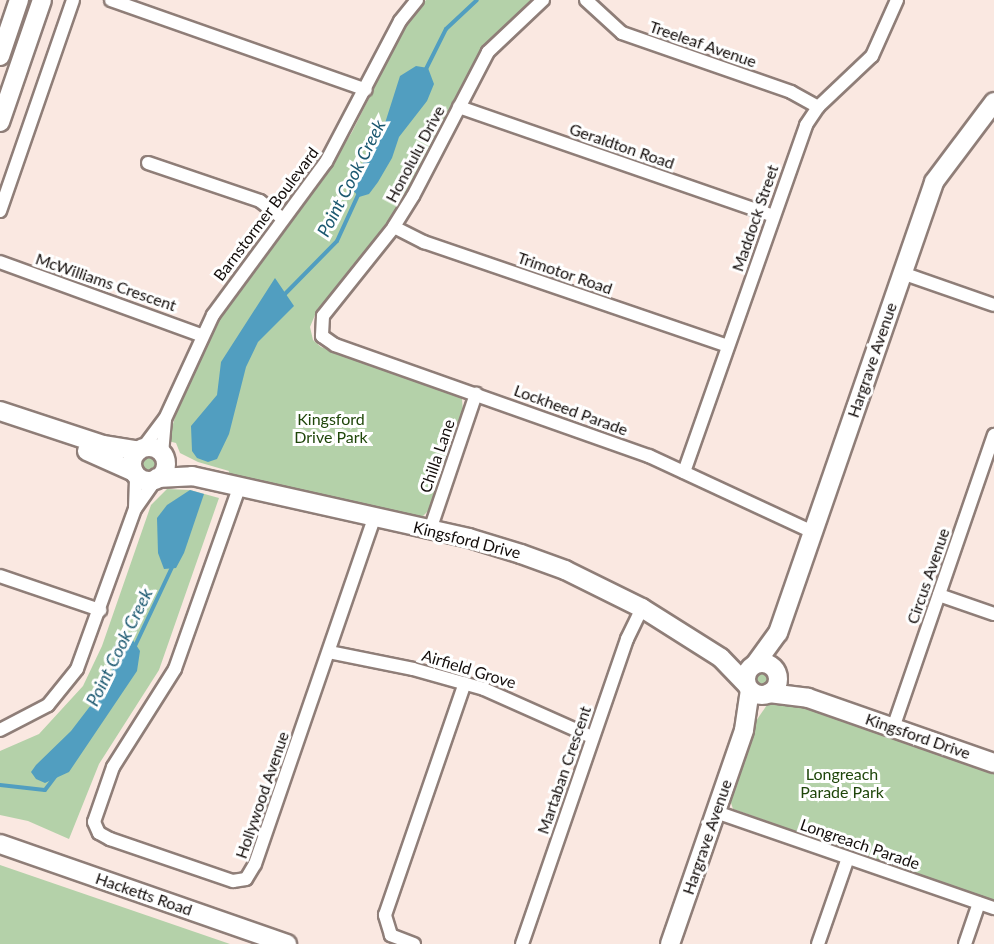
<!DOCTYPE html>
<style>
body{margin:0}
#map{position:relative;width:994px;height:944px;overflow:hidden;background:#fae8e1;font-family:Lato,sans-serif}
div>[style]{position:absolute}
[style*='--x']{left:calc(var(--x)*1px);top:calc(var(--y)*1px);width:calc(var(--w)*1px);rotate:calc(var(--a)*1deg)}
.green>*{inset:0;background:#b4d1a9}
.round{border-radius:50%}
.water>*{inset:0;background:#519ec0}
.stream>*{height:4px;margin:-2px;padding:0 2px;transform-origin:2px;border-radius:2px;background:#519ec0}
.roads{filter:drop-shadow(2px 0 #8f7e78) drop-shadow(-2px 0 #8f7e78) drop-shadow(0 2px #8f7e78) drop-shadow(0 -2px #8f7e78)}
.street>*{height:12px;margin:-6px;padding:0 6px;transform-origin:6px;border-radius:6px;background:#fff}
.secondary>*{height:18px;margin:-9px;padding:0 9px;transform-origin:9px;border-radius:9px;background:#fff}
.secondary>.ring{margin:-9px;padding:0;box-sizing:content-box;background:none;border:18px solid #fff;border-radius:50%}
span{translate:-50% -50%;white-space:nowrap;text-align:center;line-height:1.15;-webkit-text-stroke:6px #fff;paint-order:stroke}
.street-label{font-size:16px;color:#120c0a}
.park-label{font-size:16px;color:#1f460a}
.water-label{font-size:18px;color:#1b5870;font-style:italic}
</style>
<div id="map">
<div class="green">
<i style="clip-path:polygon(426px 0,534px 0,484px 48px,400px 206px,315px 315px,310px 327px,313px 340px,321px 347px,452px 392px,462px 399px,463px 412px,430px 509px,420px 519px,227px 478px,229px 471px,198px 462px,180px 453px,176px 443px,168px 441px,183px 390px,215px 324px,260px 258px,321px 182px,352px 132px,404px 28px)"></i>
<i class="round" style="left:142px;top:457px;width:14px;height:14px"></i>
<i style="clip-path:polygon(167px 489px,190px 490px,219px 498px,159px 670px,99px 764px,69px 839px,28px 821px,0 815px,0 751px,39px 734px,83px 686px,102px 646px,151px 505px)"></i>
<i class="round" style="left:756px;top:672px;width:14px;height:14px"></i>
<i style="clip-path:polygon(788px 700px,994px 769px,994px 902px,733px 809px,729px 797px,756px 721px,769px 702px)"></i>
<i style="clip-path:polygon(0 865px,230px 944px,0 944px)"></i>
</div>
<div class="water">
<i style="clip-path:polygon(416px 66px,428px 68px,434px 84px,427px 101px,399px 137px,392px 158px,378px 182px,369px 194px,359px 197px,350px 187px,350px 180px,379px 142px,400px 76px)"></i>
<i style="clip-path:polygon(275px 278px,294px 306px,258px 342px,246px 367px,229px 434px,217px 459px,208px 462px,197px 458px,192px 451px,191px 426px,217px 395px,221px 362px)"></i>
<i style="clip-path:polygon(190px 490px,204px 494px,184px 553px,176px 568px,164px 569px,158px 553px,157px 518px,167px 505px)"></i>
<i style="clip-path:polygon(123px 637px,131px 637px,140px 651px,137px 671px,69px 772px,45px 783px,36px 779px,31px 772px,36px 765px,71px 731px,104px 688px,114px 665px,113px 648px)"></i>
</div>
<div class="stream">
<i style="--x:425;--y:71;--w:47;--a:-63.4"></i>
<i style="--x:446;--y:29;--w:42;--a:-43.1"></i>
<i style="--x:282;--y:297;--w:78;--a:-45.5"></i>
<i style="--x:337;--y:241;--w:53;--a:-65.4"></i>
<i style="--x:134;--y:648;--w:92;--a:-64.8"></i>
<i style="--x:0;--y:785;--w:45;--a:6.3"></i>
<i style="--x:45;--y:790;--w:20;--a:-53"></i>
</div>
<div class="roads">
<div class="street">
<i style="--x:111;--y:0;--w:270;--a:19.4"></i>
<i style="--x:543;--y:0;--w:76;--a:136.6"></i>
<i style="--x:488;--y:52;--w:162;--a:117.5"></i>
<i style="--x:413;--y:196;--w:36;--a:122"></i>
<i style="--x:394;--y:227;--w:114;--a:128.6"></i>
<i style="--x:323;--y:316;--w:20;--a:93"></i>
<i style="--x:322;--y:336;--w:16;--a:35"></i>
<i style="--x:335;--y:345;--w:333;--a:19.5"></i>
<i style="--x:649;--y:456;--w:181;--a:24.9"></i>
<i style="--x:586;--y:0;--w:49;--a:42.5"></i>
<i style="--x:622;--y:33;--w:179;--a:19.2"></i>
<i style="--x:791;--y:92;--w:31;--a:29"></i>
<i style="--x:459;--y:107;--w:332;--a:19.1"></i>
<i style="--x:148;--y:163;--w:118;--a:18.7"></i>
<i style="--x:260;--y:201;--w:29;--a:38"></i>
<i style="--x:0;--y:211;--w:223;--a:-70.9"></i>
<i style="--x:394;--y:227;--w:34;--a:27"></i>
<i style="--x:424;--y:242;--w:321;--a:18.9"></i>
<i style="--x:0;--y:262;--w:214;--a:20"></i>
<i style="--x:902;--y:273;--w:97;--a:19.2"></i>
<i style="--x:142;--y:449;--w:38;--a:-53"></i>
<i style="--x:165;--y:419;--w:115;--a:-65.2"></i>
<i style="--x:213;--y:315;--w:190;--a:-53.6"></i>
<i style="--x:326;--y:162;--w:159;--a:-62.3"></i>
<i style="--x:400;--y:21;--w:27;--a:-51"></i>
<i style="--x:162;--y:454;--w:34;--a:-85"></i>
<i style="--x:684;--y:472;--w:368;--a:-70.6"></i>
<i style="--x:806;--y:125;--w:22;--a:-56"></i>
<i style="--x:818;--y:107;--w:74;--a:-43.4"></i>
<i style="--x:872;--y:56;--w:61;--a:-65.9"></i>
<i style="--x:239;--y:488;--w:192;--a:109.5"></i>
<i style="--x:175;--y:669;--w:116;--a:122.3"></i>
<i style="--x:113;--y:767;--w:58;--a:109.1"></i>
<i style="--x:94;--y:822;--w:12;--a:66"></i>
<i style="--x:99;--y:833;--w:13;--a:29"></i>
<i style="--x:110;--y:839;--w:130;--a:18.9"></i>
<i style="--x:233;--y:881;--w:13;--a:-9"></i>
<i style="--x:246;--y:879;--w:17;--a:-59"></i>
<i style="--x:255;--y:864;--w:365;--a:-71"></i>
<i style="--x:135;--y:508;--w:34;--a:-88"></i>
<i style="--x:430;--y:530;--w:144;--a:-71.3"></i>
<i style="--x:0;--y:576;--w:106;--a:18.8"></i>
<i style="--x:939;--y:595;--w:58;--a:19.1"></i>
<i style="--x:329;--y:652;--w:86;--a:11.4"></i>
<i style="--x:413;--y:669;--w:74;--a:15.7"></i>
<i style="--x:484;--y:689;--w:118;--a:24"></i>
<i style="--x:893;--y:728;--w:310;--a:-71"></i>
<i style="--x:0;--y:730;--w:54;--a:-27.5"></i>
<i style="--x:48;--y:705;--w:46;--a:-51.1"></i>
<i style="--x:77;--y:669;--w:170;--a:-70.1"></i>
<i style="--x:135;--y:509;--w:37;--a:-55"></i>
<i style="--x:716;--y:812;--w:294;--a:19.1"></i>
<i style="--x:414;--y:944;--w:25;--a:-159"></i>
<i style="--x:391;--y:935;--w:21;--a:-107"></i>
<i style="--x:385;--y:915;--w:245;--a:-71"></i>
<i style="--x:522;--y:944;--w:323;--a:-71"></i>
<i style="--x:627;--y:639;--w:34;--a:-64"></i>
<i style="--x:818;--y:944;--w:91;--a:-70.8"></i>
<i style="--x:965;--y:944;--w:43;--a:-71.1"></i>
</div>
<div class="secondary">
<i style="--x:0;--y:56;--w:59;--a:-71.3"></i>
<i style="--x:0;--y:122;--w:129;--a:-71"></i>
<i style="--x:0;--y:411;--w:108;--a:18.3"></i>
<i style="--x:103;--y:445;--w:36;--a:9"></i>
<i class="ring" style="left:132px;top:447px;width:16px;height:16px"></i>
<i style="--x:87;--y:451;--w:51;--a:24.1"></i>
<i style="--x:157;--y:478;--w:35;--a:-3"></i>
<i style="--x:192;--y:476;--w:284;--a:12.6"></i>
<i style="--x:469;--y:538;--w:54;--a:17.1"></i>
<i style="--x:521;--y:554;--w:47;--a:20"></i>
<i style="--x:565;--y:570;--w:86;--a:26.3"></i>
<i style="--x:642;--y:608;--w:93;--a:32.3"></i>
<i style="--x:721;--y:658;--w:36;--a:46"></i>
<i class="ring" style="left:746px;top:663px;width:14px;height:14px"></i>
<i style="--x:756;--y:663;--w:37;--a:-54"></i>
<i style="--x:778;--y:633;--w:477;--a:-70.9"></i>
<i style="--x:934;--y:182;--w:100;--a:-53.1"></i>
<i style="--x:769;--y:693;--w:39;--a:7"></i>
<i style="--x:808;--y:698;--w:197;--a:19.3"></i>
<i style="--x:0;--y:844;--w:304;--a:19.2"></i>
<i style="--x:670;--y:944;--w:226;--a:-70.9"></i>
<i style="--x:744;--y:730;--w:40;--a:-81.5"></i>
</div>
</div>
<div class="street-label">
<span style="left:703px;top:44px;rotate:19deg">Treeleaf Avenue</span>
<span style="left:622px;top:146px;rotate:19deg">Geraldton Road</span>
<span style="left:415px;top:154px;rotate:-62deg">Honolulu Drive</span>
<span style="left:266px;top:214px;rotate:-53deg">Barnstormer Boulevard</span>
<span style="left:755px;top:218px;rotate:-71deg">Maddock Street</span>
<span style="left:565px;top:273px;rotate:19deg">Trimotor Road</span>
<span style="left:106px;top:282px;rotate:19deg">McWilliams Crescent</span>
<span style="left:872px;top:360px;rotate:-71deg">Hargrave Avenue</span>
<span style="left:571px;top:410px;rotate:20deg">Lockheed Parade</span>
<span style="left:437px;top:456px;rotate:-71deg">Chilla Lane</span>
<span style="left:467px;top:540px;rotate:14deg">Kingsford Drive</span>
<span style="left:928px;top:576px;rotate:-71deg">Circus Avenue</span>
<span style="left:469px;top:669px;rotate:17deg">Airfield Grove</span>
<span style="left:918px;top:736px;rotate:19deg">Kingsford Drive</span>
<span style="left:564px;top:770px;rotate:-71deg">Martaban Crescent</span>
<span style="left:262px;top:795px;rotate:-71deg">Hollywood Avenue</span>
<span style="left:707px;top:837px;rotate:-71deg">Hargrave Avenue</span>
<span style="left:860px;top:844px;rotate:19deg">Longreach Parade</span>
<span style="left:144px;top:894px;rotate:19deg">Hacketts Road</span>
</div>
<div class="park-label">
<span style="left:331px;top:428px">Kingsford<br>Drive Park</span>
<span style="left:842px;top:783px">Longreach<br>Parade Park</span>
</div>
<div class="water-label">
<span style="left:351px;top:178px;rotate:-63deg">Point Cook Creek</span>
<span style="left:119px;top:647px;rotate:-64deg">Point Cook Creek</span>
</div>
</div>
